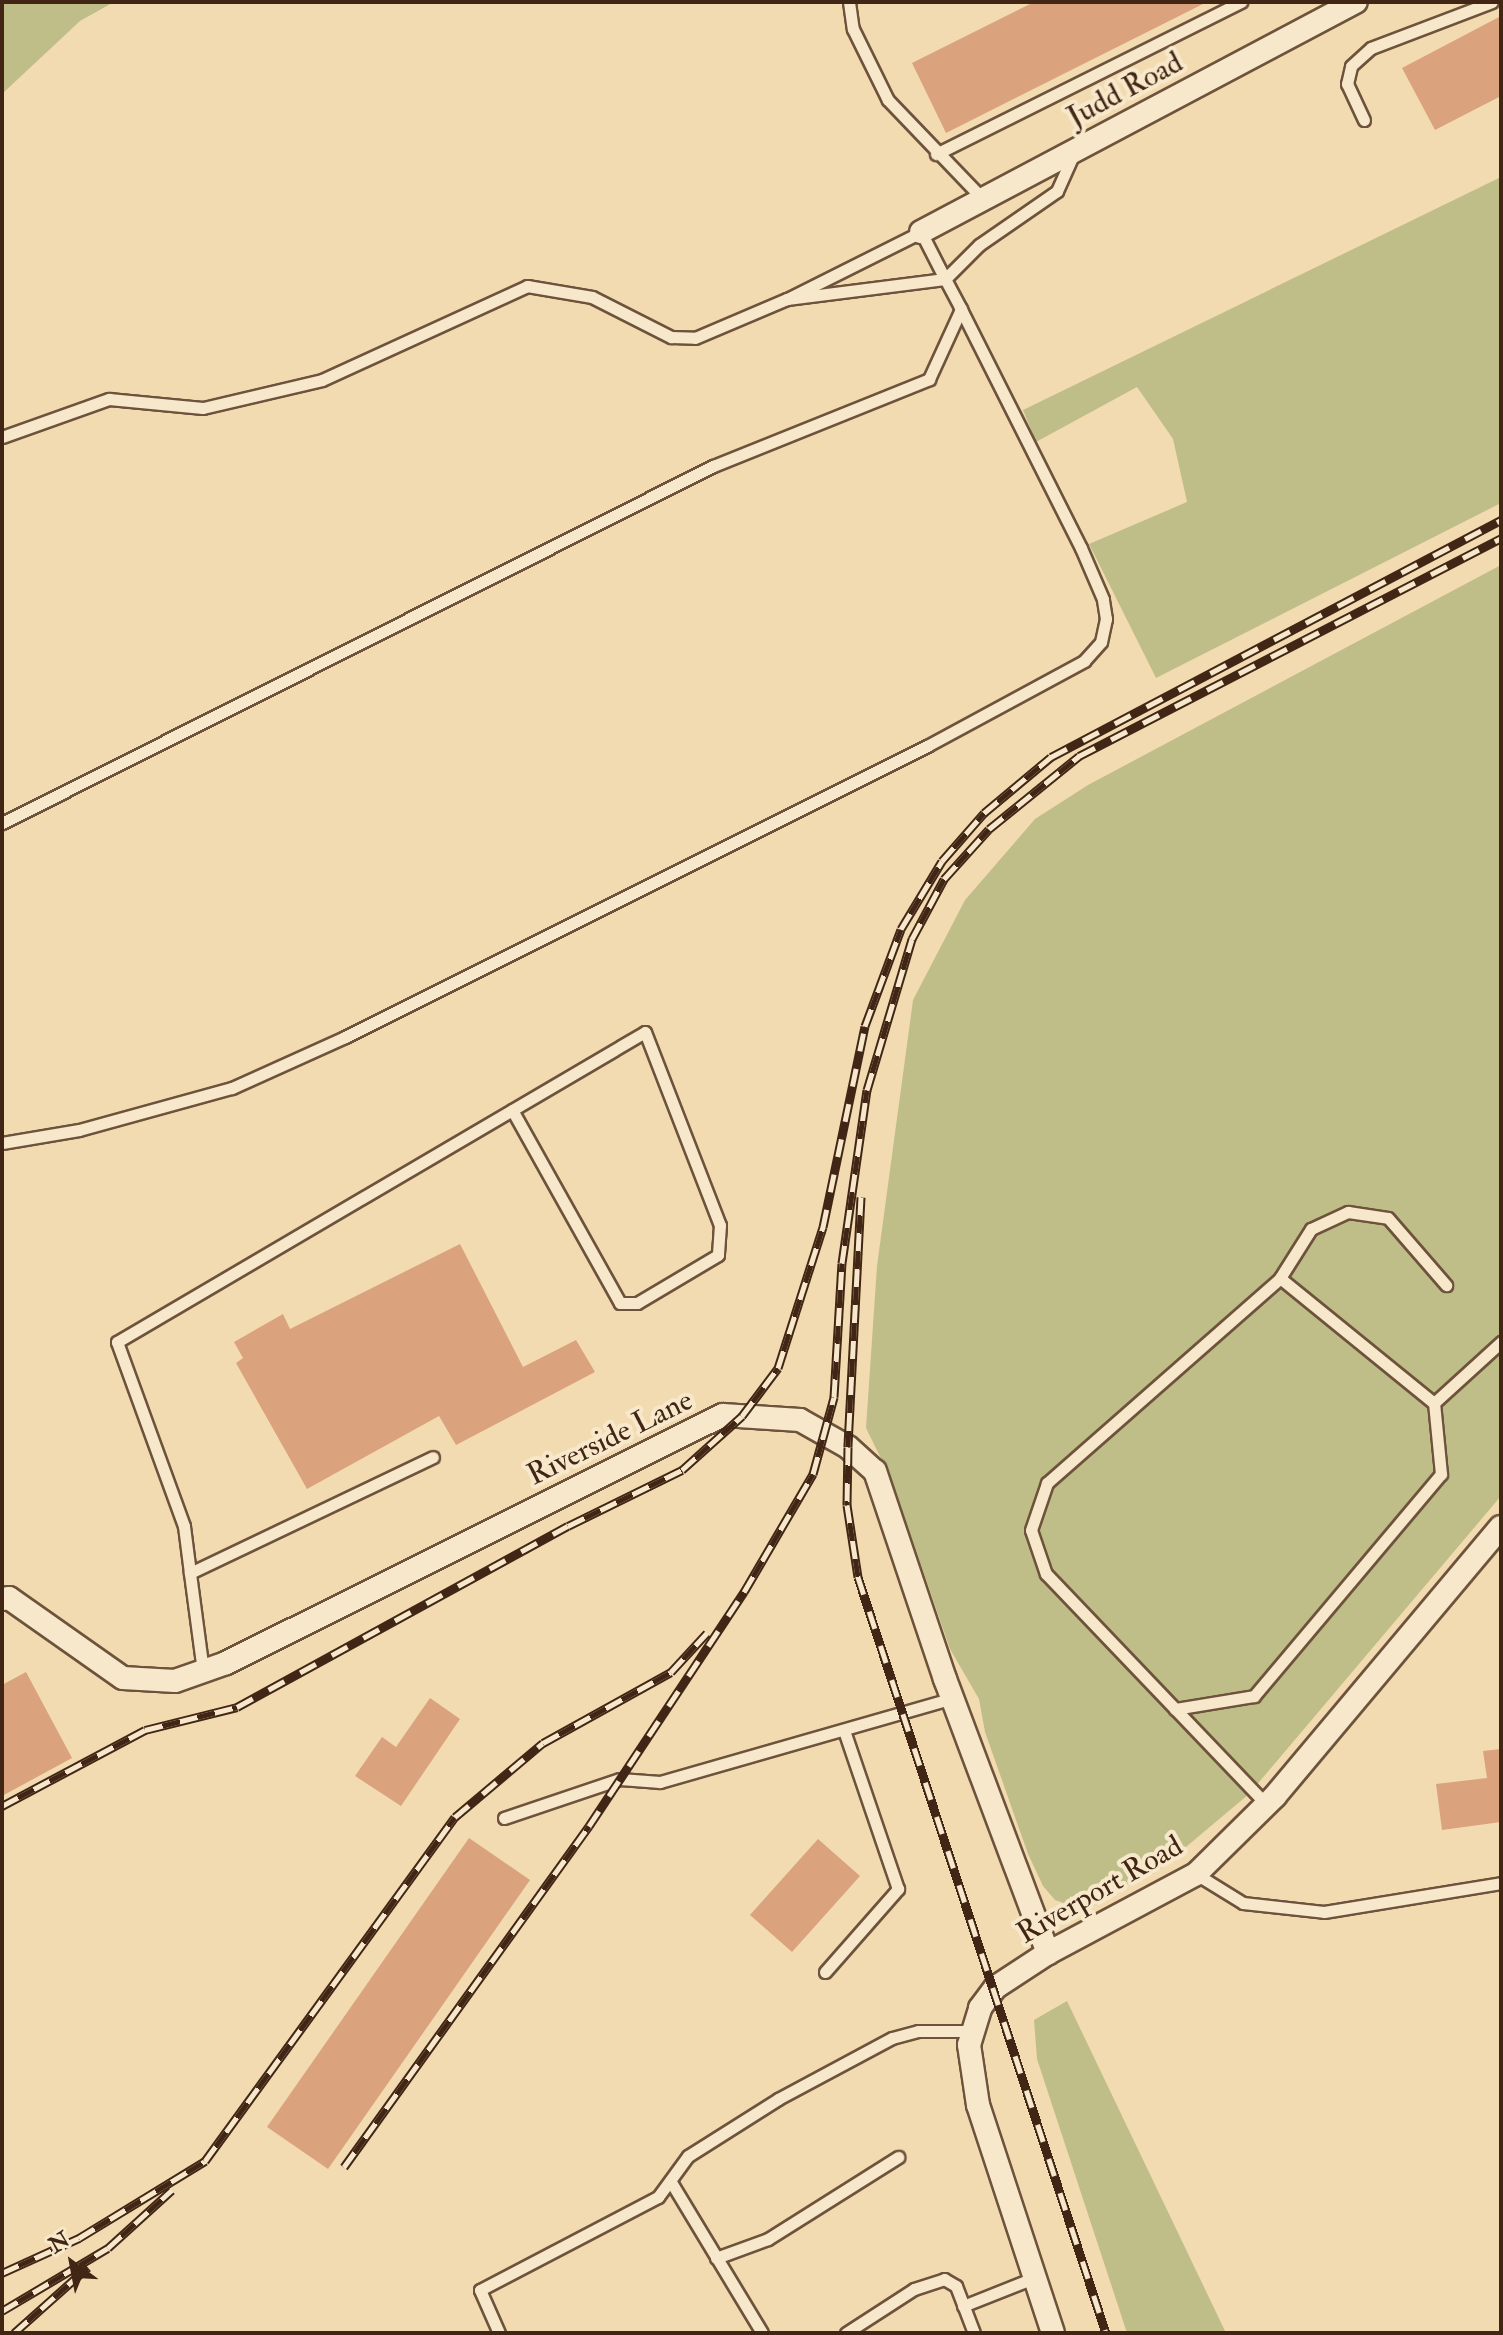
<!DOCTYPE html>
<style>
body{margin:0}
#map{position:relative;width:1503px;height:2335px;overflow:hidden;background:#f3dbb1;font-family:"IM FELL Double Pica",serif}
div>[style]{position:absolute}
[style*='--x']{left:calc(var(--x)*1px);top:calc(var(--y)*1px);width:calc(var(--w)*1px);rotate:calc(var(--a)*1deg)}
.green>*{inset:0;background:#c0be88}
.building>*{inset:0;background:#daa27d}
.roads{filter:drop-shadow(2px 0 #6e533c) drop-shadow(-2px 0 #6e533c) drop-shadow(0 2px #6e533c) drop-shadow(0 -2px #6e533c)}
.lane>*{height:11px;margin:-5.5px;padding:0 5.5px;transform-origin:5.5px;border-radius:5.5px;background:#f7e8cc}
.street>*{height:22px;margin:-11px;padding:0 11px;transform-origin:11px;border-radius:11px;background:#f7e8cc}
.rail>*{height:9px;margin-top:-4.5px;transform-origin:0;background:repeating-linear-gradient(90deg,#f7e8cc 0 18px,#412615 0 36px);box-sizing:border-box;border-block:2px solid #412615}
span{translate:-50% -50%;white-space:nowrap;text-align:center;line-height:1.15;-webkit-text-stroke:8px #f7e8cc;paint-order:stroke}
.street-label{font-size:30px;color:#412615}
.frame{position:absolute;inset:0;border:4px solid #412615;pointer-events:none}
.north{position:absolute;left:32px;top:2223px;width:80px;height:80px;-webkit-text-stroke:6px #f7e8cc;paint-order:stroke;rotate:328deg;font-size:22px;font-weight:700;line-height:32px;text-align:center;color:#412615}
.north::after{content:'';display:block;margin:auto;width:28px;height:36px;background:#412615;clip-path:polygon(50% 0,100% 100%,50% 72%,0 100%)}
</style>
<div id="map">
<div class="green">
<i style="clip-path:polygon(2px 2px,114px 2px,80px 21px,2px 94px)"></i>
<i style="clip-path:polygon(1501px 177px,1501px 503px,1156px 678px,1089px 544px,1187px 502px,1173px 439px,1137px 387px,1036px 442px,1023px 410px)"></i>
<i style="clip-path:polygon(1501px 565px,1501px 1496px,1249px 1794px,1155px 1873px,1116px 1890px,1098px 1905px,1072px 1906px,1055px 1900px,1043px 1886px,1028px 1854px,985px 1732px,979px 1699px,950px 1649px,892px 1481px,866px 1428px,877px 1266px,913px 1000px,965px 900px,1035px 819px,1088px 785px)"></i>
<i style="clip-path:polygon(1067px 2001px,1226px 2333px,1127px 2333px,1037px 2059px,1034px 2020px)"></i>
</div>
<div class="building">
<i style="clip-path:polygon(1034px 2px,1207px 2px,946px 133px,912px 63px)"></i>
<i style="clip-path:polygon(1501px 16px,1501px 96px,1435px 130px,1402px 68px)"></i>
<i style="clip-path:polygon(460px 1244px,523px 1367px,576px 1340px,595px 1372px,456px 1445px,439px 1416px,307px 1489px,236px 1363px,243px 1358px,234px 1342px,283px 1314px,290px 1329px)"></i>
<i style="clip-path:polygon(26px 1672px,72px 1758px,2px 1796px,2px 1685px)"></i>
<i style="clip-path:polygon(430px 1698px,460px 1719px,401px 1806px,355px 1776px,382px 1737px,396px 1747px)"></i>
<i style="clip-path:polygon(1501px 1749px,1501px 1822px,1442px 1830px,1436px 1784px,1487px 1778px,1483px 1751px)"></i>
<i style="clip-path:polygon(469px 1838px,530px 1880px,328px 2169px,267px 2127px)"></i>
<i style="clip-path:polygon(818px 1839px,860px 1876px,792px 1952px,750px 1915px)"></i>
</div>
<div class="roads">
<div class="lane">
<i style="--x:849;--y:2;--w:27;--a:82"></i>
<i style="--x:853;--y:29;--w:79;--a:63.8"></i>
<i style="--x:888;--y:100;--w:137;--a:46.2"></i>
<i style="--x:1364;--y:120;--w:40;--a:-115"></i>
<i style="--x:1347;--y:84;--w:18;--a:-77"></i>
<i style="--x:1351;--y:66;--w:27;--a:-42"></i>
<i style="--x:1371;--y:48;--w:129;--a:-20.8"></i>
<i style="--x:936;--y:154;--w:341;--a:-26.5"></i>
<i style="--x:2;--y:437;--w:114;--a:-19.6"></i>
<i style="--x:109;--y:399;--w:94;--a:5.5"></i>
<i style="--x:203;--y:408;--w:122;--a:-13.2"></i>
<i style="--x:322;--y:380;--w:226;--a:-24.6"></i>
<i style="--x:527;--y:286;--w:66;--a:9.6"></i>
<i style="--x:592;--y:297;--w:89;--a:26.9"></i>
<i style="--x:671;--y:337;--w:24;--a:2"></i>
<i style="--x:695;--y:338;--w:100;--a:-23"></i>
<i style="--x:2;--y:823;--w:796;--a:-26.66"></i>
<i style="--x:713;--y:466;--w:233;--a:-21.9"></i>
<i style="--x:929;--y:379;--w:77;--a:-65.4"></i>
<i style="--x:2;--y:1143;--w:78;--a:-9.6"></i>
<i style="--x:79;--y:1130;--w:159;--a:-15.4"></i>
<i style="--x:232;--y:1088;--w:124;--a:-24.3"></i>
<i style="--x:345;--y:1037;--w:651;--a:-26.57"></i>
<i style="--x:927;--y:746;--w:179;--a:-28.4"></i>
<i style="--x:1084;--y:661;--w:25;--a:-48"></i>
<i style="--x:1101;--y:642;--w:24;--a:-78"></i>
<i style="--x:1106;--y:619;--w:20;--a:-99"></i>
<i style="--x:1103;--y:599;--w:56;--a:-113.3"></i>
<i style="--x:1081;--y:548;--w:270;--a:-116.7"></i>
<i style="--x:960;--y:307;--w:32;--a:-118"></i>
<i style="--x:945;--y:279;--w:53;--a:-117.1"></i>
<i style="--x:921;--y:232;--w:150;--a:153.4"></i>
<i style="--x:787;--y:299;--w:159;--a:-7.2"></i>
<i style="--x:945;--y:279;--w:48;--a:-45"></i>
<i style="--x:979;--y:245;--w:95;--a:-34.7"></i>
<i style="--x:1057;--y:191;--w:44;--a:-65.8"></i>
<i style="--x:1280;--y:1278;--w:58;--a:-57.7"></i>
<i style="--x:1311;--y:1229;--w:41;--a:-24.7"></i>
<i style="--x:1348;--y:1212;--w:40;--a:8.5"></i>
<i style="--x:1388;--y:1218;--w:89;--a:49.1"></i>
<i style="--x:190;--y:1573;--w:47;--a:-97.3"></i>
<i style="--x:184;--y:1526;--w:196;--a:-110"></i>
<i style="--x:117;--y:1342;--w:612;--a:-30.42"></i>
<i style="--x:645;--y:1032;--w:207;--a:68.8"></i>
<i style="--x:720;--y:1225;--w:30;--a:94"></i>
<i style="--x:718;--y:1255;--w:94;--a:149.3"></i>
<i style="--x:637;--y:1303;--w:17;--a:180"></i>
<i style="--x:620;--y:1303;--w:221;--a:-119.2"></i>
<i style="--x:203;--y:1671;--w:99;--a:-97.6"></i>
<i style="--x:190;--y:1573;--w:269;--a:-25.5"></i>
<i style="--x:1175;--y:1709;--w:80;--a:-9.3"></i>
<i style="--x:1254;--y:1696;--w:290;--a:-49.9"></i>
<i style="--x:1441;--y:1474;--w:71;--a:-95.6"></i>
<i style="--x:1267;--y:1805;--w:320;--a:-133.7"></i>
<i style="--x:1046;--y:1574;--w:46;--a:-108.8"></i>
<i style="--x:1031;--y:1530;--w:50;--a:-71.2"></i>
<i style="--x:1047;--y:1483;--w:310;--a:-41.3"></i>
<i style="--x:1280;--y:1278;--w:198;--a:39.1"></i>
<i style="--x:1434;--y:1403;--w:91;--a:-42.3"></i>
<i style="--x:504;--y:1818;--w:122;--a:-18.6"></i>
<i style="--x:620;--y:1779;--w:40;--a:4.3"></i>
<i style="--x:660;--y:1782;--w:304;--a:-16"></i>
<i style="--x:1196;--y:1874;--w:55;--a:31.7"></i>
<i style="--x:1243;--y:1903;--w:81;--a:6.3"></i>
<i style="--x:1324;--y:1912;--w:179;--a:-9.3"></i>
<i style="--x:825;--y:1972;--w:111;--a:-48.7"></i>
<i style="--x:898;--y:1889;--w:168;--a:-108.8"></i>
<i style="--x:671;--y:2182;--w:176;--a:58.9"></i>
<i style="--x:716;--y:2258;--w:55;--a:-20.1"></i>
<i style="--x:768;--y:2239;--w:154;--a:-32.2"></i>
<i style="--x:963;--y:2306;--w:79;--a:-21.7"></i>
<i style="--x:499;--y:2333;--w:47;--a:-113.8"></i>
<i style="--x:480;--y:2290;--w:201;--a:-27.6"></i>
<i style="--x:658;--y:2197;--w:51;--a:-53.8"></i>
<i style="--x:688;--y:2156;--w:107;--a:-32.3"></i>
<i style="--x:778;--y:2099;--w:129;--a:-28.2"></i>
<i style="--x:892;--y:2038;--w:27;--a:-15"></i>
<i style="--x:918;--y:2031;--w:55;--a:0"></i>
<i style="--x:846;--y:2333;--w:81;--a:-32.9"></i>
<i style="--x:914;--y:2289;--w:32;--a:-18"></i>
<i style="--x:944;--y:2279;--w:14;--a:30"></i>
<i style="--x:956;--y:2286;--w:50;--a:69"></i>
</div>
<div class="street">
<i style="--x:921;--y:232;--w:492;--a:-27.9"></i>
<i style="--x:2;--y:1599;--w:7;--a:-8"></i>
<i style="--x:9;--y:1598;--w:139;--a:35.1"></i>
<i style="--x:123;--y:1678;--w:52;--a:3.3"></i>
<i style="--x:175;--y:1681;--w:54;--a:-19.4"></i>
<i style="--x:226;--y:1663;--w:555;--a:-26.52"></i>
<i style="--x:723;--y:1415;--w:77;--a:3.7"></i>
<i style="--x:800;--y:1420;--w:55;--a:29.4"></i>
<i style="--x:848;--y:1447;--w:36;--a:42"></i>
<i style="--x:875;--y:1471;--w:219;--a:71.4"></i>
<i style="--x:945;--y:1679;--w:293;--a:69.4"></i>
<i style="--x:1053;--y:2333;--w:240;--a:-108.2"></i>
<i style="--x:978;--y:2105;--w:61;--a:-98.5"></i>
<i style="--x:969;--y:2045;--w:39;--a:-73"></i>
<i style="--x:980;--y:2008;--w:26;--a:-53"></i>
<i style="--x:996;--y:1987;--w:62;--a:-33.2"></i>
<i style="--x:1048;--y:1953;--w:168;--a:-28.1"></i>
<i style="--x:1196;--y:1874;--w:111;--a:-44.6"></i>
<i style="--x:1275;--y:1796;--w:351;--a:-50"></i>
</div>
</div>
<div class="rail">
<i style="--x:861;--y:1197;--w:250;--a:93"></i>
<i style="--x:848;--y:1447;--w:58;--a:91"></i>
<i style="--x:847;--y:1505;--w:73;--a:81.3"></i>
<i style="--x:858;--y:1577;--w:796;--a:71.84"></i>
<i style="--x:2;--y:1806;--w:162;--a:-28"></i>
<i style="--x:145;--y:1730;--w:95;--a:-14"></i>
<i style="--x:237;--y:1707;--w:377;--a:-28.7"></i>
<i style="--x:568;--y:1526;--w:127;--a:-26.2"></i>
<i style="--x:682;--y:1470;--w:81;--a:-42"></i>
<i style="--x:742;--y:1416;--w:60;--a:-53.1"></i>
<i style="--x:778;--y:1368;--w:148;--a:-72.3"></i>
<i style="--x:823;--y:1227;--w:205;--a:-78.2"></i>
<i style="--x:865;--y:1026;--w:103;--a:-69.6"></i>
<i style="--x:901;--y:929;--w:79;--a:-58.9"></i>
<i style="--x:942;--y:861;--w:64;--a:-48.8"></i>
<i style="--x:984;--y:813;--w:87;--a:-39.9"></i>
<i style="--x:1051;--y:757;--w:509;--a:-27.77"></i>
<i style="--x:344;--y:2167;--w:420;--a:-54.3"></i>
<i style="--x:589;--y:1826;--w:281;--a:-56.5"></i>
<i style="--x:744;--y:1592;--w:137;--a:-59.7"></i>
<i style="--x:813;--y:1474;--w:80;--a:-74.7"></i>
<i style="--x:834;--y:1397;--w:134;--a:-86.6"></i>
<i style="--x:842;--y:1263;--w:175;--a:-81.8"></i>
<i style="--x:867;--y:1090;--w:158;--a:-73.4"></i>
<i style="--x:912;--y:939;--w:68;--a:-61.9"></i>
<i style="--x:944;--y:879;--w:67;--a:-48"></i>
<i style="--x:989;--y:829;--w:116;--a:-39"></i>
<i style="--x:1079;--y:756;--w:475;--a:-27.3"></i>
<i style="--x:2;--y:2273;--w:85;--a:-24.4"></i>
<i style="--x:79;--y:2238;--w:148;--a:-31.4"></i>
<i style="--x:205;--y:2161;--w:425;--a:-54"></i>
<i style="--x:455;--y:1817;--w:115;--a:-40.1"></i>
<i style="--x:543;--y:1743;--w:146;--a:-29"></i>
<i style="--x:671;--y:1672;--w:53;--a:-47.3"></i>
<i style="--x:2;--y:2311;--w:123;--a:-30.7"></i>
<i style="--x:108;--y:2248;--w:86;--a:-42.2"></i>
<i style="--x:14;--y:2333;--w:99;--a:-41.7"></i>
</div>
<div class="street-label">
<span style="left:1125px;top:90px;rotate:-28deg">Judd Road</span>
<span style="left:610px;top:1438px;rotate:-26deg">Riverside Lane</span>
<span style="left:1100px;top:1890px;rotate:-30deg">Riverport Road</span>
</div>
<div class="frame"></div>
<div class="north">N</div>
</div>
